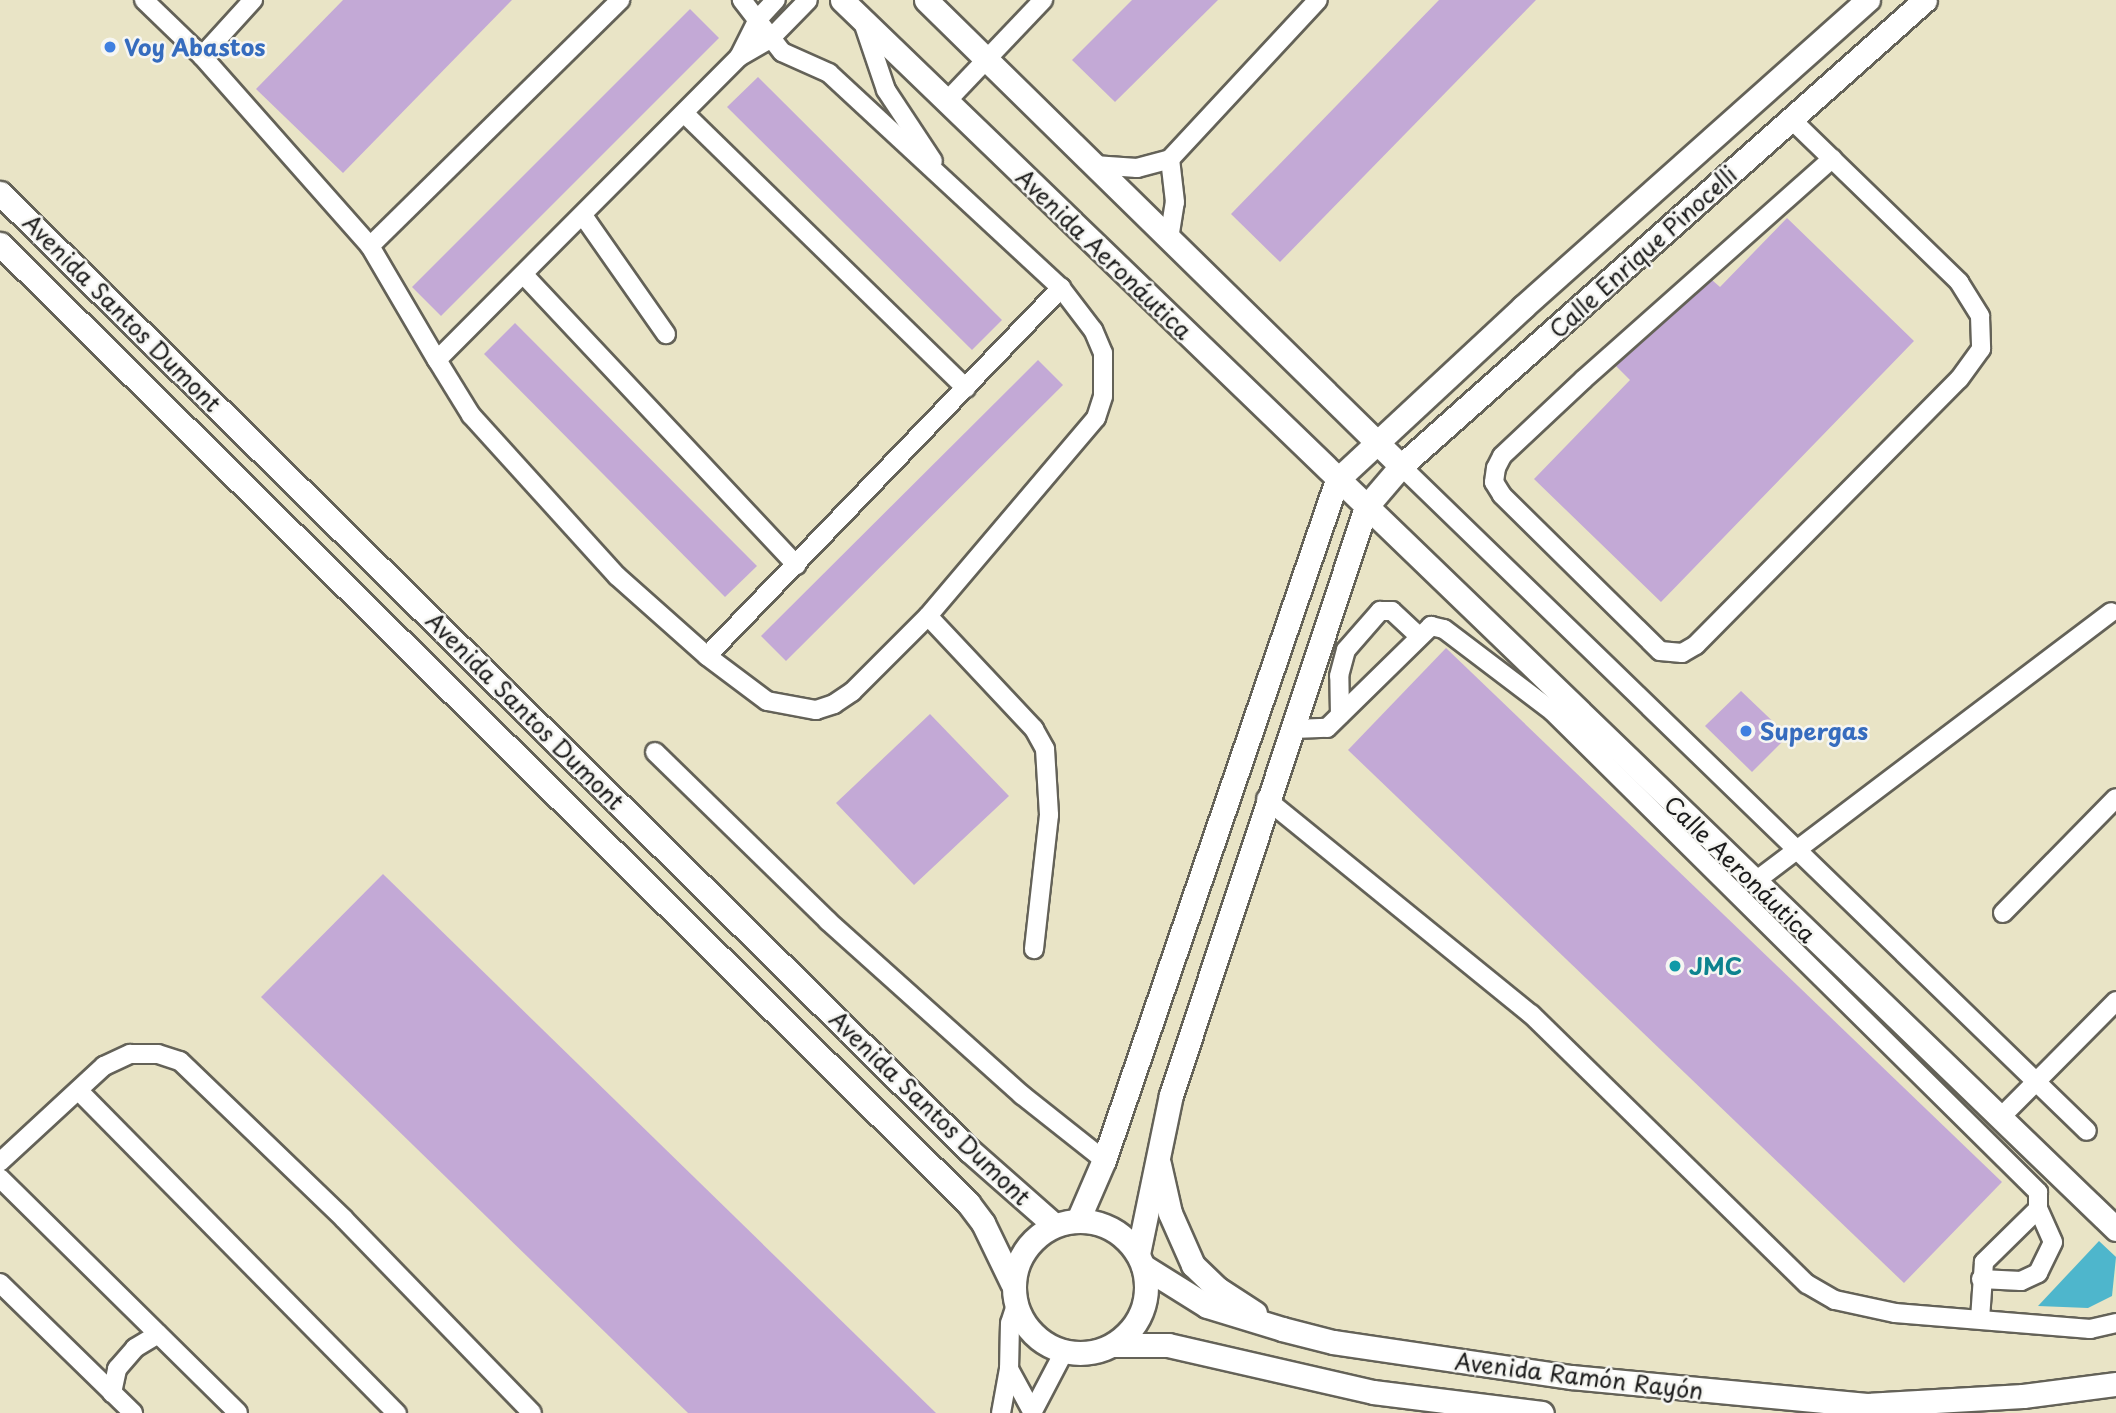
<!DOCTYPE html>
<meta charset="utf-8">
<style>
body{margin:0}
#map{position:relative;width:2116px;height:1413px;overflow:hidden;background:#e9e4c6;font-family:"Playpen Sans",sans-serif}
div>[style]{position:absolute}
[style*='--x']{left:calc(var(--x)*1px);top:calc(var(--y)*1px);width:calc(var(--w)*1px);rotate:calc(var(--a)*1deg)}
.water>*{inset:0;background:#4eb6cc}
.building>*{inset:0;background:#c3a9d6}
.roads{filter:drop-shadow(2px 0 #646258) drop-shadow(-2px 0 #646258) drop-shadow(0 2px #646258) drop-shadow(0 -2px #646258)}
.minor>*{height:18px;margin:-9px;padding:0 9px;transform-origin:9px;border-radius:9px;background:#fff}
.major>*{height:23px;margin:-11.5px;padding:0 11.5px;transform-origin:11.5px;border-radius:11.5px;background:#fff}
.major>.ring{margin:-11.5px;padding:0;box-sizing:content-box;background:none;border:23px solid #fff;border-radius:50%}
.dots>*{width:19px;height:19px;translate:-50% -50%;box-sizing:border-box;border:4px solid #f6f6f2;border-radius:50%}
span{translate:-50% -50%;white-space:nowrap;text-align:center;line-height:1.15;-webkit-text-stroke:5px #f6f6f2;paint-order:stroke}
.shop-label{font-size:23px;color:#366cbe;font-weight:700}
.left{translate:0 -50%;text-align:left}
.street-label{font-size:23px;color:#1c1c1c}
.culture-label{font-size:23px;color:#0d838f;font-weight:700}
</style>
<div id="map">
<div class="water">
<i style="clip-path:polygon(2099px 1241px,2116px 1257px,2112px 1296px,2088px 1308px,2038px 1306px)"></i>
</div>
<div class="building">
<i style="clip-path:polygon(343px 0,512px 0,343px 173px,256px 89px)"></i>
<i style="clip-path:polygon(1132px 0,1218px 0,1115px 102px,1072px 60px)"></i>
<i style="clip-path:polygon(1439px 0,1536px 0,1280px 262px,1231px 214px)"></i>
<i style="clip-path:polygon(690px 9px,719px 38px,441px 316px,412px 287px)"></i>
<i style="clip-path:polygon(758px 77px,1002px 320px,972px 350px,727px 107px)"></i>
<i style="clip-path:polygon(1787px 218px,1914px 341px,1661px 602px,1534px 479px,1630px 380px,1616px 366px,1712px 280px,1720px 287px)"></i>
<i style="clip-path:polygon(515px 323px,757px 566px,725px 597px,484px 354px)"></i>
<i style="clip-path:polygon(1038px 360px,1063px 385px,786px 661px,761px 636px)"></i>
<i style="clip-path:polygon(1446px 648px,2002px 1182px,1904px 1283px,1348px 750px)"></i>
<i style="clip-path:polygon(1741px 691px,1788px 736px,1752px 772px,1705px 726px)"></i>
<i style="clip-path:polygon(930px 714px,1009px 796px,914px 885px,836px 803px)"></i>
<i style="clip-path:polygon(383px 874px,936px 1413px,688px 1413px,261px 997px)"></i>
</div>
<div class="roads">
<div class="minor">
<i style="--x:144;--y:0;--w:81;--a:44"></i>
<i style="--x:202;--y:56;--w:254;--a:48.5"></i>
<i style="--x:370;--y:246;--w:132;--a:59.6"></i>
<i style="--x:437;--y:360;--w:428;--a:-45.1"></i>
<i style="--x:739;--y:57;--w:36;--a:-30"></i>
<i style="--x:770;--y:39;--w:54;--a:-45.7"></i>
<i style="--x:863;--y:22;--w:72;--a:71.3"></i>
<i style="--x:886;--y:90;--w:85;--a:56.5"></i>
<i style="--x:202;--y:56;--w:76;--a:-47.7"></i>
<i style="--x:739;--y:57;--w:42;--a:-63.4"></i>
<i style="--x:758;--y:19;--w:26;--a:-47"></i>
<i style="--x:946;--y:102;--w:141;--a:-46.4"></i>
<i style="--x:684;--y:113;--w:394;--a:44.3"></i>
<i style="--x:1792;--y:120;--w:233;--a:44.1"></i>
<i style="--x:1959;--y:282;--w:40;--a:58"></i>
<i style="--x:1980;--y:316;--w:33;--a:88"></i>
<i style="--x:1981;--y:349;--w:37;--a:126"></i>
<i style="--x:1959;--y:379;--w:374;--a:134.7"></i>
<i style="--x:1696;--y:645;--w:16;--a:150"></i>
<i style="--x:1682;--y:653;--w:22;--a:-175"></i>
<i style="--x:1660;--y:651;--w:222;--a:-135.4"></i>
<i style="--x:1502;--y:495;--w:15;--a:-122"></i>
<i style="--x:1494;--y:482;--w:14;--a:-82"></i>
<i style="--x:1496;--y:468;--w:13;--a:-63"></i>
<i style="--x:1502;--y:456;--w:112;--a:-43.2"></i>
<i style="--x:1584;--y:379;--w:332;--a:-41.6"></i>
<i style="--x:1094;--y:165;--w:43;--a:4"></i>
<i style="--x:1137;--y:168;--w:34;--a:-15"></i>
<i style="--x:1170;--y:159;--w:217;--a:-47.1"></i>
<i style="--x:584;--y:217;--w:143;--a:55"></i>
<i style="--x:1169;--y:239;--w:37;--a:-81"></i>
<i style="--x:1175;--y:202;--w:43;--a:-96.6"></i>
<i style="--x:370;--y:246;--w:351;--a:-44.5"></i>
<i style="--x:524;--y:275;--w:398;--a:46.8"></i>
<i style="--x:437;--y:360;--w:65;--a:58.3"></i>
<i style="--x:471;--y:415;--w:217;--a:47.8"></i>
<i style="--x:617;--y:576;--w:120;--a:41.6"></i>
<i style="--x:707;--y:656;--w:75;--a:36.9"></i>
<i style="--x:767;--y:701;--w:50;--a:10.4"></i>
<i style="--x:816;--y:710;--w:19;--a:-18"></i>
<i style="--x:834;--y:704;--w:22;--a:-34"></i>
<i style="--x:852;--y:692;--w:107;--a:-45"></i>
<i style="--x:928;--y:616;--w:260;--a:-49.7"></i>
<i style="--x:1096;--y:418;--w:23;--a:-72"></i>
<i style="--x:1103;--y:396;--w:43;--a:-90"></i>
<i style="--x:1103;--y:353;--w:25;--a:-113"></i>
<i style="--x:1093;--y:330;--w:53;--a:-127.3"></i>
<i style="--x:1061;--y:288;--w:316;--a:-137.2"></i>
<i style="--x:829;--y:73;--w:51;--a:-155.9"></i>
<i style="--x:782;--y:52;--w:66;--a:-127.6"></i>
<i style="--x:1401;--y:466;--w:955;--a:44.11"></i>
<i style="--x:928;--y:616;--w:155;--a:46.8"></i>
<i style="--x:1034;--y:729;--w:23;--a:61"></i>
<i style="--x:1045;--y:749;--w:66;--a:86.5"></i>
<i style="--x:1049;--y:815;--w:135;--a:96.4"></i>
<i style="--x:707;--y:656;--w:511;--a:-46.11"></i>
<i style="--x:1340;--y:715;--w:39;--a:-91"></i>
<i style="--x:1339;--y:676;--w:27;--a:-75"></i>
<i style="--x:1346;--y:650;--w:52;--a:-48.9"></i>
<i style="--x:1380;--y:611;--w:12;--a:0"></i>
<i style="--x:1392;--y:611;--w:37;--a:43"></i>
<i style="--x:1293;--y:729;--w:34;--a:-2"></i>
<i style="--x:1327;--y:728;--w:146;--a:-44.4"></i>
<i style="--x:1431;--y:626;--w:13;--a:13"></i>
<i style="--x:1444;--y:629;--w:136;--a:37.2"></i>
<i style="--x:1552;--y:711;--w:684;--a:44.7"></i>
<i style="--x:2038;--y:1192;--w:17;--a:90"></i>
<i style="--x:2038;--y:1209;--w:76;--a:135.5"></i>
<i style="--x:1984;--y:1262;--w:57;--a:94"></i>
<i style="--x:655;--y:752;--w:242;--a:44.3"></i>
<i style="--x:828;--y:921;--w:261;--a:41.9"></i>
<i style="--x:1022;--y:1095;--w:105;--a:38.4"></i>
<i style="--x:1266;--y:799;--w:341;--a:39.1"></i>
<i style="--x:1531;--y:1014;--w:386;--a:44.4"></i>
<i style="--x:1807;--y:1284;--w:32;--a:30"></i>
<i style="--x:1835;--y:1300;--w:61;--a:12.2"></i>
<i style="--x:1895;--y:1313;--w:196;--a:4.7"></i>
<i style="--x:2090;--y:1329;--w:27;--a:-13"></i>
<i style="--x:1753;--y:883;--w:449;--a:-37.1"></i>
<i style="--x:2003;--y:913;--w:161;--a:-45.5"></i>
<i style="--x:79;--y:1091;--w:453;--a:45.4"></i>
<i style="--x:2000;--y:1118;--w:165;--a:-45.2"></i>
<i style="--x:0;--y:1162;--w:142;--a:-42.7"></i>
<i style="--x:104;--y:1066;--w:29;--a:-25"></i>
<i style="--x:130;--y:1054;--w:28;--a:0"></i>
<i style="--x:158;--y:1054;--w:23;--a:18"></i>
<i style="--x:180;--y:1061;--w:228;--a:43.9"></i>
<i style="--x:344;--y:1219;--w:270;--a:45.9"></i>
<i style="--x:0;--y:1178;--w:334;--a:44.6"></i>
<i style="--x:1981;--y:1279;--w:40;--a:2.9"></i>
<i style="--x:2021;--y:1281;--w:19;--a:-25"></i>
<i style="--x:2038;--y:1273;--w:34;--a:-64"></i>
<i style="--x:2053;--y:1242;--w:36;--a:-114"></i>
<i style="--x:0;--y:1283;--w:186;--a:44.3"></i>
<i style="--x:1015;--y:1308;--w:16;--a:108"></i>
<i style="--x:1010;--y:1323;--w:46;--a:91.2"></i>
<i style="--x:1009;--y:1369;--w:50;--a:61.4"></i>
<i style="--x:112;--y:1393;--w:25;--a:-78"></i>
<i style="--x:117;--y:1369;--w:28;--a:-49"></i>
<i style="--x:135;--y:1348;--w:27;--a:-31"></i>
<i style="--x:1033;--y:1411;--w:67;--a:-62.3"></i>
<i style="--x:1001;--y:1413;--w:45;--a:-79.7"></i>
</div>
<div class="major">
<i style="--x:842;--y:0;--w:1770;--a:43.97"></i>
<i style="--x:926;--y:0;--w:665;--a:44.45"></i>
<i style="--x:0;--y:193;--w:1362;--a:44.64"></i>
<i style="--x:969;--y:1150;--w:113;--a:41.4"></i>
<i style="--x:0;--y:244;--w:1363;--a:44.73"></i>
<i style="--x:968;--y:1203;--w:25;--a:53"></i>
<i style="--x:983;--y:1223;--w:67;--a:64.2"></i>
<i style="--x:1159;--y:1164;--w:50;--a:77.3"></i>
<i style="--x:1170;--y:1213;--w:57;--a:66.1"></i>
<i style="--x:1193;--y:1265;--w:35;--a:44"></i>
<i style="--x:1218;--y:1289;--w:44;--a:33"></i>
<i style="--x:1078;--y:1220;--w:65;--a:-66.6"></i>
<i style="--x:1104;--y:1160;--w:719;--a:-71.09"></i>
<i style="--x:1337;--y:480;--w:254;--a:-42.9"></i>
<i style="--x:1523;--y:307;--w:462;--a:-41.7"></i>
<i class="ring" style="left:1014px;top:1221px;width:109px;height:109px"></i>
<i style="--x:1138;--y:1254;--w:162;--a:-78.3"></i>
<i style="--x:1171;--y:1095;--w:619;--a:-71.65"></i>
<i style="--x:1366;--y:507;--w:54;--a:-49.5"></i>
<i style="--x:1401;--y:466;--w:701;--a:-41.65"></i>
<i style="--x:1143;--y:1266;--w:75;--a:32"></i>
<i style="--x:1207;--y:1306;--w:78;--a:17"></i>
<i style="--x:1282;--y:1329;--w:53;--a:14.3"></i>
<i style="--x:1333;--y:1342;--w:241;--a:8.4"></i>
<i style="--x:1571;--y:1377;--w:297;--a:5.4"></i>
<i style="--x:1867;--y:1405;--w:156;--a:-3.3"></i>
<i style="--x:2023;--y:1396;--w:94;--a:-7.4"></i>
<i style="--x:1113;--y:1345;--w:55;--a:0"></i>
<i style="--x:1168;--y:1345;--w:210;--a:12.9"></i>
<i style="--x:1373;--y:1392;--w:170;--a:7.1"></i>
</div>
</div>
<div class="dots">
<i style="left:110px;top:47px;background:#3f7fe0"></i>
<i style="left:1746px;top:731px;background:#3f7fe0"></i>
<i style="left:1675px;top:966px;background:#0f9aa8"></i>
</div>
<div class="shop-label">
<span class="left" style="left:124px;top:47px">Voy Abastos</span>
<span class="left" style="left:1760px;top:731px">Supergas</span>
</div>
<div class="street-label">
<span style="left:1643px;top:252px;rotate:-42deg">Calle Enrique Pinocelli</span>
<span style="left:1104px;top:254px;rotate:44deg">Avenida Aeronáutica</span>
<span style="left:122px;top:313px;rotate:45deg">Avenida Santos Dumont</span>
<span style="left:525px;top:711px;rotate:45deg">Avenida Santos Dumont</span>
<span style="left:1740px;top:869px;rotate:44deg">Calle Aeronáutica</span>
<span style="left:930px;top:1108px;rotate:44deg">Avenida Santos Dumont</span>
<span style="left:1579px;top:1376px;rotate:7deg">Avenida Ramón Rayón</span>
</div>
<div class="culture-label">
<span class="left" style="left:1689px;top:966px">JMC</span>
</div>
</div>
